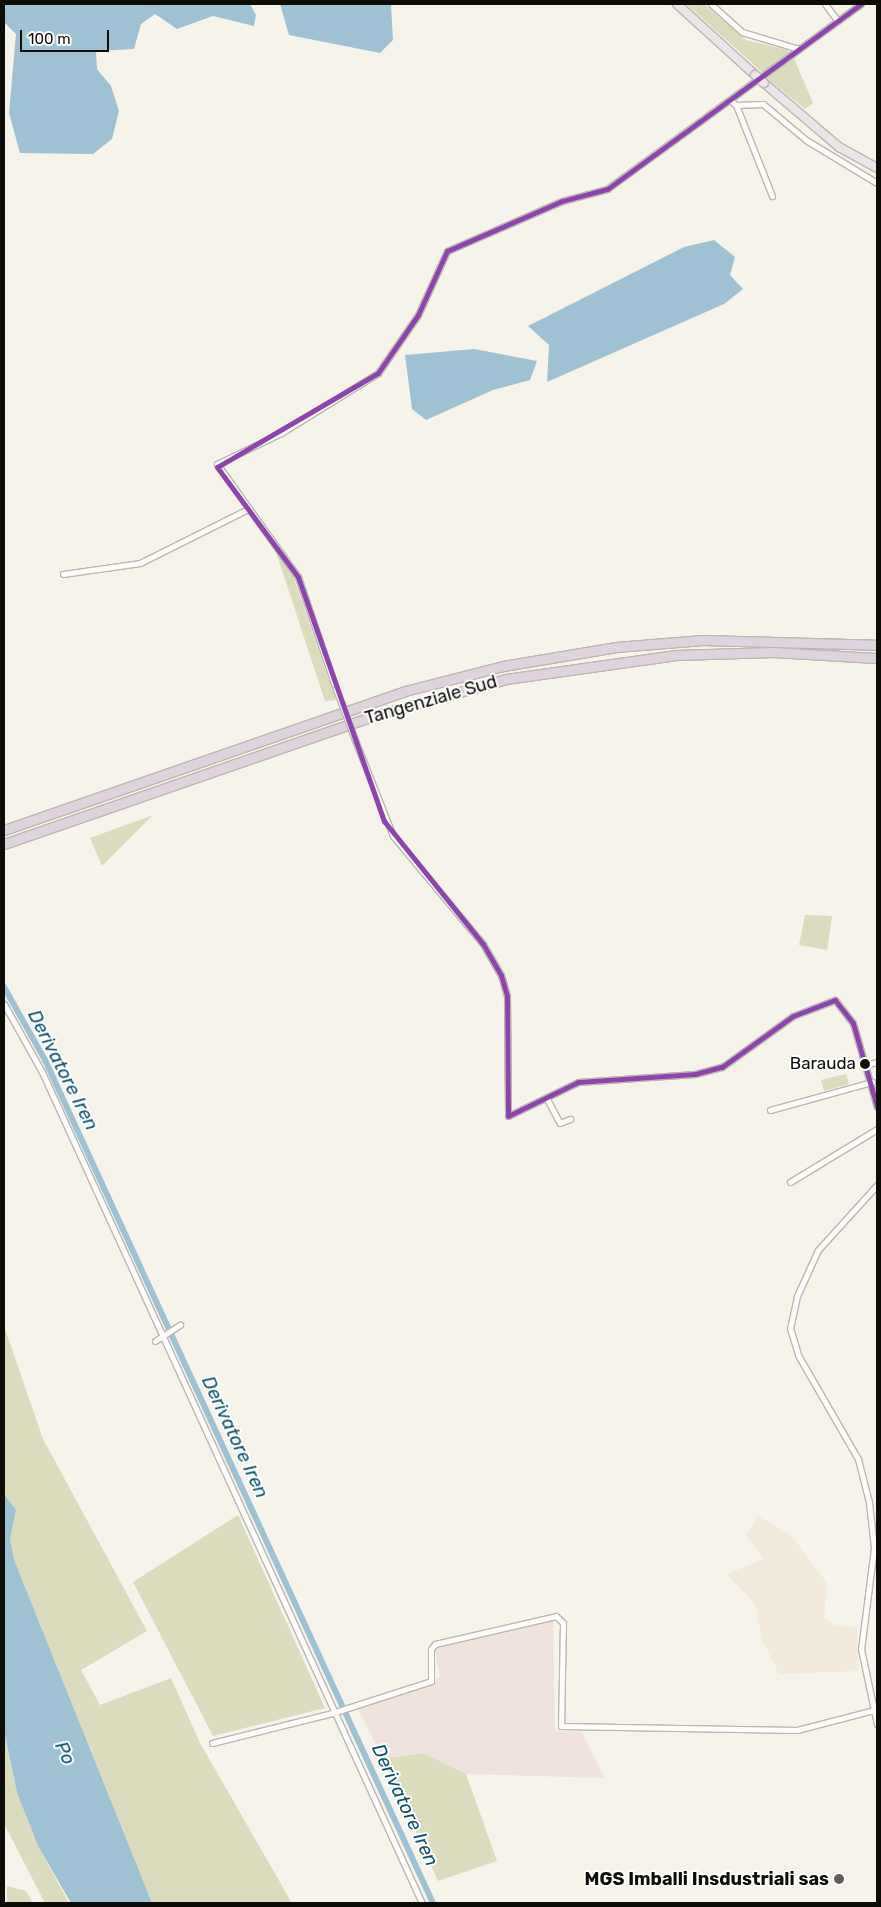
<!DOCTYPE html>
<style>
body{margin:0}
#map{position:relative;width:881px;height:1907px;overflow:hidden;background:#f6f3ea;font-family:Rubik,sans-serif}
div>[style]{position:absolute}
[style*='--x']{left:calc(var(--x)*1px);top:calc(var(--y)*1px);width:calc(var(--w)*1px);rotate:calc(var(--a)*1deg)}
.commercial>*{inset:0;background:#f0e3de}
.built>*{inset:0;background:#f2eada}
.green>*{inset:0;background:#dbdbbe}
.water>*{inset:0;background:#9ec2d4}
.canal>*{height:6px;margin:-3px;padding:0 3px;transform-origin:3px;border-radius:3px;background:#9ec2d4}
.roads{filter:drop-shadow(1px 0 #bab7b0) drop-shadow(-1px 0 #bab7b0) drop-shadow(0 1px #bab7b0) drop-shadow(0 -1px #bab7b0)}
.street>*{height:5px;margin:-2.5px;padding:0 2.5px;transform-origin:2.5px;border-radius:2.5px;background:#fefdfc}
.primary>*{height:8px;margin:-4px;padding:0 4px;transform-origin:4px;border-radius:4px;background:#ebe4e9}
.highway>*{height:9px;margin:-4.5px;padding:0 4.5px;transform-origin:4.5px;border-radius:4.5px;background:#dfd4dd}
.bridges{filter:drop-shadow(1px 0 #bab7b0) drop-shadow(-1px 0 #bab7b0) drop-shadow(0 1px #bab7b0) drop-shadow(0 -1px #bab7b0)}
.street-bridge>*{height:5px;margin:-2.5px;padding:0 2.5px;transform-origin:2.5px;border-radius:2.5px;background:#fefdfc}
.primary-bridge>*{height:8px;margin:-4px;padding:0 4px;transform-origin:4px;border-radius:4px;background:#ebe4e9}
.bus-1>*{height:5px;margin:-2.5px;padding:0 2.5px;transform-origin:2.5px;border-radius:2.5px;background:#8e44ad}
.dots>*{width:14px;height:14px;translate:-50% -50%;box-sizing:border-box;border:2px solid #fff;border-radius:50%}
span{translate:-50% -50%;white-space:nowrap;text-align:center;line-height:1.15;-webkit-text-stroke:4px #fff;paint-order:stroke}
.bus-label{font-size:17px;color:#0e0c07}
.right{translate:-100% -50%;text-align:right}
.street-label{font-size:18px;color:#0e0c07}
.poi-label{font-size:18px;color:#0e0c07;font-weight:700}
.water-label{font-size:19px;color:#0a516e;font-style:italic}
.frame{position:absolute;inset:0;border:5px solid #0e0c07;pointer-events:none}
.scale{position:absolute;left:20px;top:30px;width:89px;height:22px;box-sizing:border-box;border:2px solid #0e0c07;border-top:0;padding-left:6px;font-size:15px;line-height:18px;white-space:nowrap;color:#0e0c07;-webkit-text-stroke:4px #fff;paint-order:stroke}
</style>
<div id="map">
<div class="commercial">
<i style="clip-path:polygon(553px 1619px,555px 1731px,582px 1732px,605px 1778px,466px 1774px,423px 1753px,383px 1759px,357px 1706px,432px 1684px,440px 1676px,434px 1648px)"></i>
</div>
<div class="built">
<i style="clip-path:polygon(758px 1516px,790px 1534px,827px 1583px,824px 1618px,835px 1626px,857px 1627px,858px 1671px,779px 1674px,762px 1639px,755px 1604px,726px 1574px,764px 1559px,746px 1535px)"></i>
</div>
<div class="green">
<i style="clip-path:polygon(686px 4px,704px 4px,746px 40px,788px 50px,789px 55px,763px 73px)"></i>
<i style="clip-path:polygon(794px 58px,813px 103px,805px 109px,767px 78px)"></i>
<i style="clip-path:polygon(276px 552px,290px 567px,336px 700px,325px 701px)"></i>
<i style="clip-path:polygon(153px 815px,102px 866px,90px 838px)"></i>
<i style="clip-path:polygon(805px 915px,832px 916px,827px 950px,799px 945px)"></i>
<i style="clip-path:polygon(846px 1074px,849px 1084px,824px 1091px,821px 1080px)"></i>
<i style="clip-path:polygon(4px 1326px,43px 1439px,147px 1631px,81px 1670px,100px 1705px,171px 1678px,200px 1743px,292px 1903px,152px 1903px,15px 1562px,10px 1540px,16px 1510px,4px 1494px)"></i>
<i style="clip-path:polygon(238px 1515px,325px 1708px,213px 1736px,133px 1582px)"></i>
<i style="clip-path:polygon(4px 1730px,17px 1793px,38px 1846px,69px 1903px,45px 1903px,4px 1824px)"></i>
<i style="clip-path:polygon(423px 1753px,466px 1774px,497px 1861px,438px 1881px,383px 1759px)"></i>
<i style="clip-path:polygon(7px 1886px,26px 1891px,33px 1903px,7px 1903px)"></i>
</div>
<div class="water">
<i style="clip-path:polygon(4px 4px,250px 4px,256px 15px,254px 26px,213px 16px,177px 29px,155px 14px,141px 24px,134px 49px,96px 51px,97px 69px,111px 86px,119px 111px,112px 139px,93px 154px,20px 153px,9px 113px,16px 34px,4px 22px)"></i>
<i style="clip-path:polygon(280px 4px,391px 4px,393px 40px,380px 53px,289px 35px)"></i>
<i style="clip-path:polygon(714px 240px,735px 257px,730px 275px,743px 289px,724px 304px,547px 382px,549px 345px,528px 326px,684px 247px)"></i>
<i style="clip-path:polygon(474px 349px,537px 361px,530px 380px,493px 390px,426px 420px,412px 409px,405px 355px)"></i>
<i style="clip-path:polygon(4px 1494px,16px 1510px,10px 1540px,15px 1562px,152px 1903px,71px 1903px,38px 1846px,17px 1793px,4px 1730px)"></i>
</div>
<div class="canal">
<i style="--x:4;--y:987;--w:84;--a:60.7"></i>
<i style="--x:45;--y:1060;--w:928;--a:65.29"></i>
</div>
<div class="roads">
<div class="street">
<i style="--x:711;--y:4;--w:42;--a:42.1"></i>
<i style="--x:742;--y:32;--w:59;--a:16.6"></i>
<i style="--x:825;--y:4;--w:21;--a:53"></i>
<i style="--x:730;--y:100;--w:8;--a:40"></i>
<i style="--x:736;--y:105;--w:27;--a:-2"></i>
<i style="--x:763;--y:104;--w:56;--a:39.9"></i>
<i style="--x:806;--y:140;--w:83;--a:31.2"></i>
<i style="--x:736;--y:105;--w:98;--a:68.4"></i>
<i style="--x:63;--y:574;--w:78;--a:-8.1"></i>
<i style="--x:140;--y:563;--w:119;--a:-26.6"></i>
<i style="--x:336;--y:689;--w:118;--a:-108.7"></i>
<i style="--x:298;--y:577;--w:139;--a:-125.6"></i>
<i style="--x:217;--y:464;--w:71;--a:-25.8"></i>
<i style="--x:281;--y:433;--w:114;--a:-31.7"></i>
<i style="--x:378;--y:373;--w:70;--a:-55.4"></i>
<i style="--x:418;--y:315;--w:70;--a:-65.6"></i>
<i style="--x:447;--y:251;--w:125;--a:-23.5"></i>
<i style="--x:562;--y:201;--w:47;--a:-14.9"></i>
<i style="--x:607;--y:189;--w:314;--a:-36.1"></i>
<i style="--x:355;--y:740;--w:103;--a:68.4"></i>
<i style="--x:393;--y:836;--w:141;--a:50.2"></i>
<i style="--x:483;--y:944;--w:36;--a:60"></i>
<i style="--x:501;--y:975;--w:22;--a:74"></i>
<i style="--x:507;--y:996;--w:120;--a:89.5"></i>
<i style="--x:508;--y:1116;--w:78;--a:-25.9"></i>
<i style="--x:578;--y:1082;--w:117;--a:-3.9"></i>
<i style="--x:695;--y:1074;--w:28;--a:-15"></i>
<i style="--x:722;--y:1067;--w:87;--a:-35.7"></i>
<i style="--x:793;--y:1016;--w:45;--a:-20.9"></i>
<i style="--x:835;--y:1000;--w:29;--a:52"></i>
<i style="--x:853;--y:1023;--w:87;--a:74.1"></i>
<i style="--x:4;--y:1004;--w:78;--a:60.8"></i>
<i style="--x:42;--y:1072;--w:914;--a:65.43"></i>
<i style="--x:864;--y:1065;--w:13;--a:-13"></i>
<i style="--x:547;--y:1099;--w:27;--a:62"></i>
<i style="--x:560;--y:1123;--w:11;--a:-22"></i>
<i style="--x:770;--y:1110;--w:106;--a:-15.4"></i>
<i style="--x:790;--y:1182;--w:102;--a:-31.3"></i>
<i style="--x:877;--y:1185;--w:88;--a:132.2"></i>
<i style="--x:818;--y:1250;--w:51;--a:114.5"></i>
<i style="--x:797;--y:1296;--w:33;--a:102"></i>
<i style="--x:790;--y:1328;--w:28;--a:73"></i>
<i style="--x:798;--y:1355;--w:120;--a:60"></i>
<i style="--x:858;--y:1459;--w:44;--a:75.7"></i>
<i style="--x:869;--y:1502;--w:46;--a:83.8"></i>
<i style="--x:874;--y:1548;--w:102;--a:97.3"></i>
<i style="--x:861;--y:1649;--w:77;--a:78"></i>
<i style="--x:155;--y:1341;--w:30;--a:-33"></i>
<i style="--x:212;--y:1743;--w:124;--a:-14"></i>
<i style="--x:332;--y:1713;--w:104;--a:-17.9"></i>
<i style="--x:431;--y:1681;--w:32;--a:-90"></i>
<i style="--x:431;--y:1649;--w:6;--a:-51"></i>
<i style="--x:435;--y:1644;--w:124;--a:-13"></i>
<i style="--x:556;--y:1616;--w:10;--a:45"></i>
<i style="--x:563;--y:1623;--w:103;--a:91.1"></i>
<i style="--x:561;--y:1726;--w:236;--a:1"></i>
<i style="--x:797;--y:1730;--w:80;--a:-14.6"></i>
</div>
<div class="primary">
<i style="--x:677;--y:4;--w:105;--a:42.3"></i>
<i style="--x:764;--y:83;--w:99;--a:40.5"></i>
<i style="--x:839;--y:147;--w:43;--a:28.9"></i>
</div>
<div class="highway">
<i style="--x:4;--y:830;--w:424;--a:-19.1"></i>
<i style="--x:405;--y:691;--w:101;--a:-14.3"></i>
<i style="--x:503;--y:666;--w:115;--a:-9.5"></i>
<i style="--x:616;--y:647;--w:87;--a:-4.6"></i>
<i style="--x:703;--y:640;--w:174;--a:1.6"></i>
<i style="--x:4;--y:844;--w:387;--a:-19.1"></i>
<i style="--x:370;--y:717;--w:141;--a:-15.6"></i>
<i style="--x:506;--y:679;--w:172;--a:-8"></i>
<i style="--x:676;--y:655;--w:97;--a:-1.8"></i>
<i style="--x:773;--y:652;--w:104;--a:3.3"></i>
</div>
</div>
<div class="bridges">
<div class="street-bridge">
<i style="--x:336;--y:689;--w:54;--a:69.6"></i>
</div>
<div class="primary-bridge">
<i style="--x:755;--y:75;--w:12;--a:42"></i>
</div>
</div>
<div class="bus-1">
<i style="--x:861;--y:4;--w:314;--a:143.9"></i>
<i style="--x:607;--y:189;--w:47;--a:165.1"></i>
<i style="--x:562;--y:201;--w:125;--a:156.5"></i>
<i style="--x:447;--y:251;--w:70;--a:114.4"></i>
<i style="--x:418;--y:315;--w:70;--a:124.6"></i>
<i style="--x:378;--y:373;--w:186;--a:149.7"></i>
<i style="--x:217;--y:467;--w:137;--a:53.6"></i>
<i style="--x:298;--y:577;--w:259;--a:70.6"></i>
<i style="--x:384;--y:821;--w:158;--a:51.2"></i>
<i style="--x:483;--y:944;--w:36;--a:60"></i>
<i style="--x:501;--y:975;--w:22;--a:74"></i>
<i style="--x:507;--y:996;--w:120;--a:89.5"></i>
<i style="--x:508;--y:1116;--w:78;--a:-25.9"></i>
<i style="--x:578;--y:1082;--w:117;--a:-3.9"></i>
<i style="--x:695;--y:1074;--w:28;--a:-15"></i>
<i style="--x:722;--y:1067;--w:87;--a:-35.7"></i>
<i style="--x:793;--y:1016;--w:45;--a:-20.9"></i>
<i style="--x:835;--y:1000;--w:29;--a:52"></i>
<i style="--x:853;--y:1023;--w:87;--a:74.1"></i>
</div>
<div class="dots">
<i style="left:865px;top:1064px;background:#0e0c07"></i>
<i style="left:839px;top:1879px;background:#5f5d56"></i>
</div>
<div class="bus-label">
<span class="right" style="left:856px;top:1064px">Barauda</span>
</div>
<div class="street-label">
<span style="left:431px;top:700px;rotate:-16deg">Tangenziale Sud</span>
</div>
<div class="poi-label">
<span class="right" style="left:829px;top:1879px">MGS Imballi Insdustriali sas</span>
</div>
<div class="water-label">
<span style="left:63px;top:1070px;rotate:63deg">Derivatore Iren</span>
<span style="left:235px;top:1437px;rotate:65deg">Derivatore Iren</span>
<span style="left:65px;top:1753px;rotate:65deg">Po</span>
<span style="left:405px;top:1805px;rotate:65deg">Derivatore Iren</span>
</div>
<div class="frame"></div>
<div class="scale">100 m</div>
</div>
